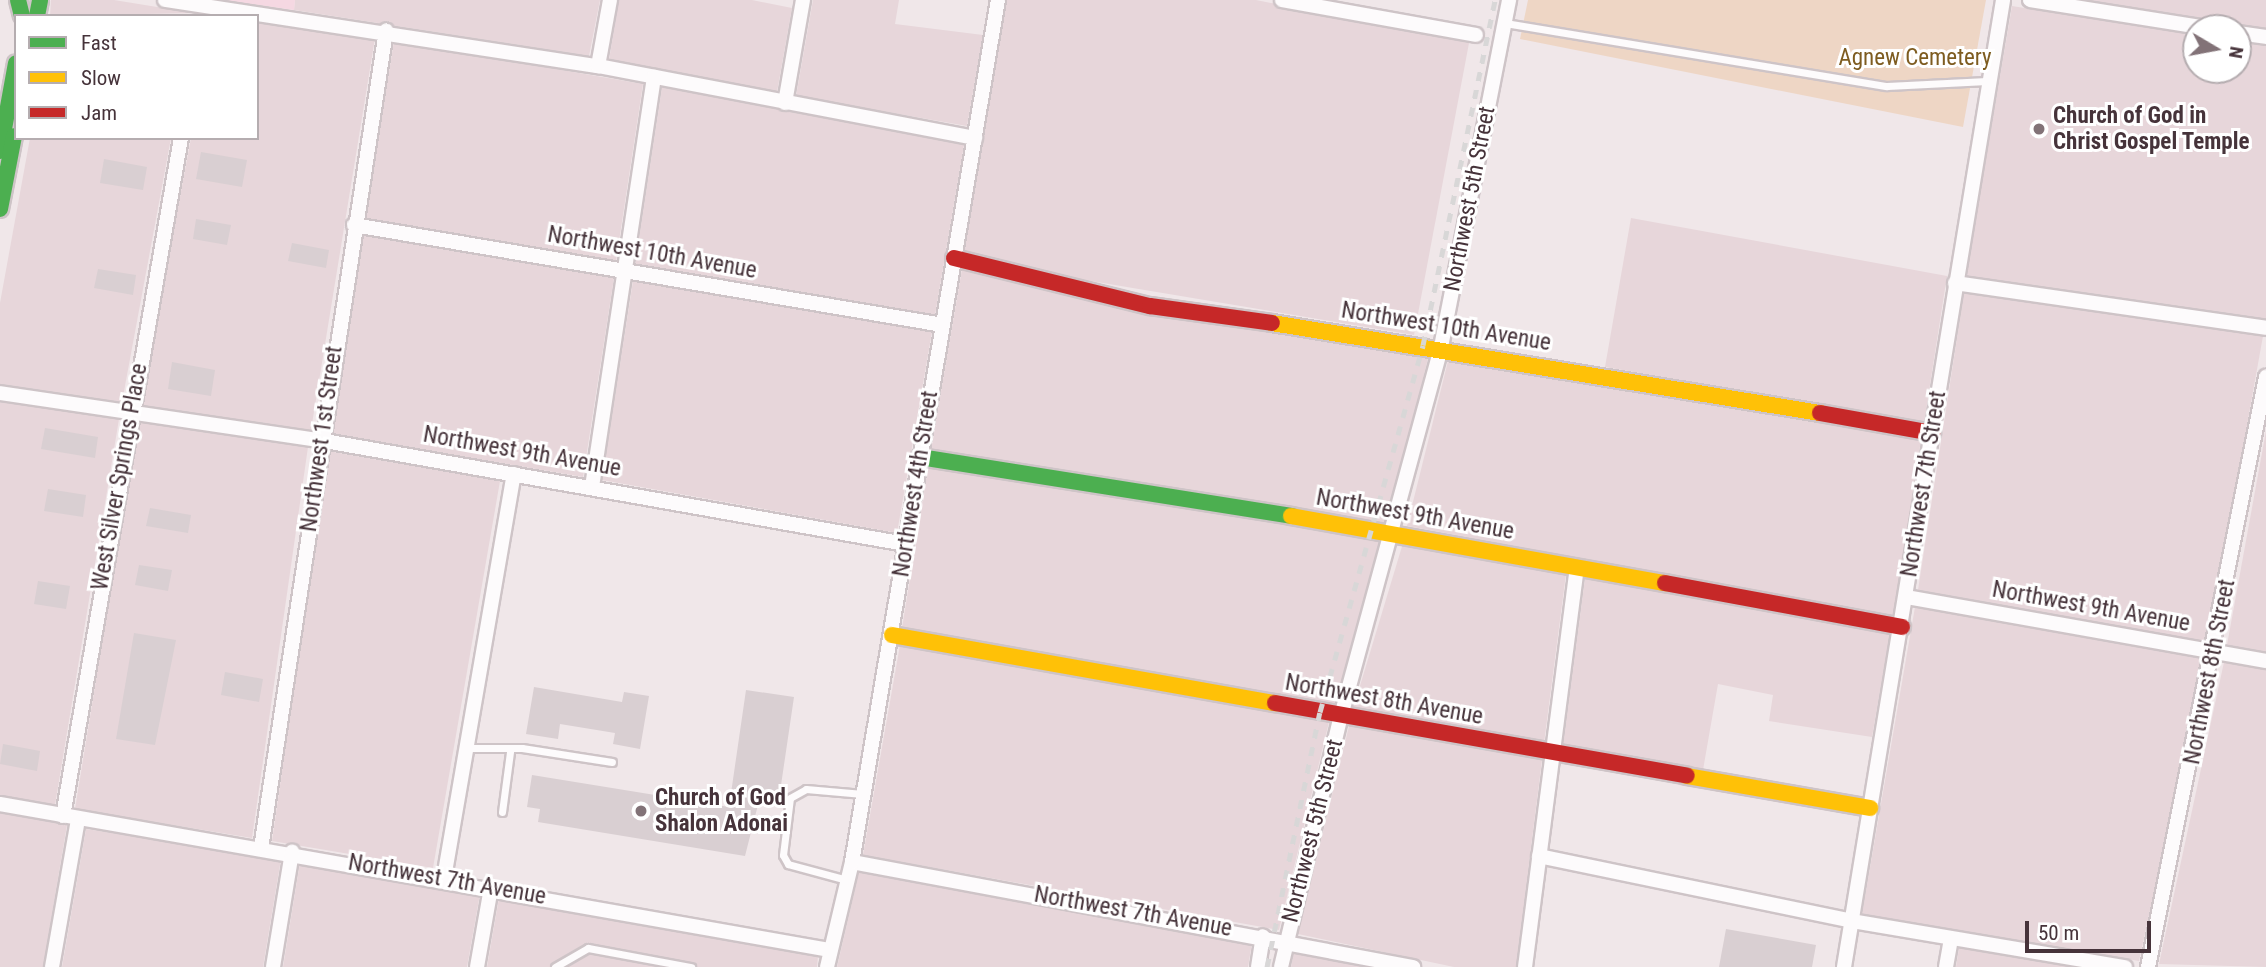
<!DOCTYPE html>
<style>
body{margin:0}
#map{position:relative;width:2266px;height:967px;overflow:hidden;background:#f0e7e9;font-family:"Roboto Condensed",sans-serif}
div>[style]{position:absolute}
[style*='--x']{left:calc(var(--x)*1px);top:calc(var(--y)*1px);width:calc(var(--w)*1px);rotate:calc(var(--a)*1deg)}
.residential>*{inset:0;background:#e7d6da}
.commercial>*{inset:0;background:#f5d8e2}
.green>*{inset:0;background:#eed6c5}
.building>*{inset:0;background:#d9cfd2}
.roads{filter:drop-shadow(2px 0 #cec4c7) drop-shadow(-2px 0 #cec4c7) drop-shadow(0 2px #cec4c7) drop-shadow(0 -2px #cec4c7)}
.lane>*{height:7px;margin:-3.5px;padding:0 3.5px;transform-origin:3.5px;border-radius:3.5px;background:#fdfbfc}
.street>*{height:14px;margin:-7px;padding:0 7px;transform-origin:7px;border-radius:7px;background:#fdfbfc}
.fast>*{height:16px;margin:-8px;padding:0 8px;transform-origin:8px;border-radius:8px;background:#4caf50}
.slow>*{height:16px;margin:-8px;padding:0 8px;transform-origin:8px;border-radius:8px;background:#ffc107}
.jam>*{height:16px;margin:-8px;padding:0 8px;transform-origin:8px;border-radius:8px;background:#c62828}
.rail>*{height:5px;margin-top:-2.5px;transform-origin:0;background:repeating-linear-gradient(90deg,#d8d7d7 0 9px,transparent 0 18px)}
.dots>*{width:19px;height:19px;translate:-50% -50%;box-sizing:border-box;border:4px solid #fff;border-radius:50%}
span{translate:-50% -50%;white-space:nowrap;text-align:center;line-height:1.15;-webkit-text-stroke:6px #fff;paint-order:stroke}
.park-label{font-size:23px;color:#7e5c20}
.poi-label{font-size:23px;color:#46333a;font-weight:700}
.left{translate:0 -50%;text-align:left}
.street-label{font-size:23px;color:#46333a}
.legend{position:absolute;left:14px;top:14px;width:245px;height:126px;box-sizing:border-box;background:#fff;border:2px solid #b5adb0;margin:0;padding:9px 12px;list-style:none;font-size:21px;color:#46333a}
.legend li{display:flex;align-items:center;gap:14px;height:35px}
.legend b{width:35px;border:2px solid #b5adb0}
.north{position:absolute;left:2182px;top:14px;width:70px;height:70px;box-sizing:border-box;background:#fff;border:2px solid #b5adb0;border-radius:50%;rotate:100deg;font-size:19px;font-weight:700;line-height:28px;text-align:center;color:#46333a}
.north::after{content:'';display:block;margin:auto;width:24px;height:32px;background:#827277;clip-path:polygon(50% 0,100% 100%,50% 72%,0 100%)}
.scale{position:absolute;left:2025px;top:921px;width:126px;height:32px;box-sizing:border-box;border:4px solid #46333a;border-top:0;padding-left:9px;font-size:21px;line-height:24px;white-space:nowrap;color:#46333a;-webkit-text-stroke:5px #fff;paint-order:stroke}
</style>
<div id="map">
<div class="residential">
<i style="clip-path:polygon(51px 0,114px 0,194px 13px,50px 16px)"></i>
<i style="clip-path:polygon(295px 0,600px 0,589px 56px,294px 10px)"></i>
<i style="clip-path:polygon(619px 0,752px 0,792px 8px,777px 92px,609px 60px)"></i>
<i style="clip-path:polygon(813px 0,899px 0,895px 24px,983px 35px,967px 126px,796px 96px)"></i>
<i style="clip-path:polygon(998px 0,1256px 0,1469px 43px,1414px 335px,954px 258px)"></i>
<i style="clip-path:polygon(2085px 0,2266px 0,2266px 29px)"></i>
<i style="clip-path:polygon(2012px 6px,2196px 35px,2196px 70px,2238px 70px,2238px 42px,2266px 46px,2266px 319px,1966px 276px)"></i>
<i style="clip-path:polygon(257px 22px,375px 38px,311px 430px,141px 405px,191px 138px,257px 138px)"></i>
<i style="clip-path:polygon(394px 41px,643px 84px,616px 261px,365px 218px)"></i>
<i style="clip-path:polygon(662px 87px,964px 145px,935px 315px,635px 265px)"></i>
<i style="clip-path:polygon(30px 138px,171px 138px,122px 402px,0 384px,0 303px)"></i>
<i style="clip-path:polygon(1631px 218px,1947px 276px,1924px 423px,1605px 367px)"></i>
<i style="clip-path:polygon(363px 235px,614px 278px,583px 477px,330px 434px)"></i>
<i style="clip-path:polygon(962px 269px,1429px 354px,1388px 523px,931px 450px)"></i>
<i style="clip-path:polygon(633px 281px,932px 332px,897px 533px,602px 480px)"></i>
<i style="clip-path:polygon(1964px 293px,2263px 336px,2208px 642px,1918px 590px)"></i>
<i style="clip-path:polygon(1449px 357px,1921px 440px,1893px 616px,1407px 526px)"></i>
<i style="clip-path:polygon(0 402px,119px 419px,55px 805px,0 795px)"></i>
<i style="clip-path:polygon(138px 422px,308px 447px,252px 838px,75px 809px)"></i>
<i style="clip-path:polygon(2266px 431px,2266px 653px,2227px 645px)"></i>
<i style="clip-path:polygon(328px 451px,500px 481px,433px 868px,272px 841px)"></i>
<i style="clip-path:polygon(928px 467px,1383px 539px,1334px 706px,902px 628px)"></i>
<i style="clip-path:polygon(1403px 543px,1566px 574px,1544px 743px,1353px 709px)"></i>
<i style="clip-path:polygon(1585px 578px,1890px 633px,1872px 737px,1769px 721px,1773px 695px,1718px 684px,1703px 770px,1563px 746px)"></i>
<i style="clip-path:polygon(1915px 607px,2205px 659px,2139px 961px,1862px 914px)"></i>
<i style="clip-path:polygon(900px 645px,1329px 722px,1279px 930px,863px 855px)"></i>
<i style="clip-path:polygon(2224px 662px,2266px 670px,2266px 967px,2159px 964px)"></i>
<i style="clip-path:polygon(1349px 726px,1542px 760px,1516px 967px,1454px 967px,1298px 934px)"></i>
<i style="clip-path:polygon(0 813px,67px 825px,43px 967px,0 967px)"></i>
<i style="clip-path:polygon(86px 829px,281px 859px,263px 967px,62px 967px)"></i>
<i style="clip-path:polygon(300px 862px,480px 894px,467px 967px,283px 967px)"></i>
<i style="clip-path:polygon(859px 872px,1252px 943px,1248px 967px,837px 967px)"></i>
<i style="clip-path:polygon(499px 898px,818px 956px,817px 967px,487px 967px)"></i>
<i style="clip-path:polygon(1959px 948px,2074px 967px,1956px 967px)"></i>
<i style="clip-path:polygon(1294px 951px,1372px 967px,1291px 967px)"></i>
</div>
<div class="commercial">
<i style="clip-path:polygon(220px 0,295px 0,294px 10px)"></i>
</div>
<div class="green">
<i style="clip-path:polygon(1528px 0,1986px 0,1963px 127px,1520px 39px)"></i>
</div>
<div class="building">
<i style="clip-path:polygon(201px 152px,247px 160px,242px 187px,196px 179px)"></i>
<i style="clip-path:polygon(104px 159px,147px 167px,143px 190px,100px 183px)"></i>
<i style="clip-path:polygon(196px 219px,231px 225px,227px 245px,193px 239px)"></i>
<i style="clip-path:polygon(292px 243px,329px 250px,326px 268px,288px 261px)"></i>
<i style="clip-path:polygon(98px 269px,136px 275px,133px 295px,94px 288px)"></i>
<i style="clip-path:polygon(172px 362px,215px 370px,211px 396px,168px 389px)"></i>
<i style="clip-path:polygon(45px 428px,98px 437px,95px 458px,41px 449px)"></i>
<i style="clip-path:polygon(48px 489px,86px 495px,83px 517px,44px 511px)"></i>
<i style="clip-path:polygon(150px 508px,191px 515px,188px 533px,146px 526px)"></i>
<i style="clip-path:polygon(139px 565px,172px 570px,168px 591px,135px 585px)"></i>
<i style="clip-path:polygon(38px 581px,70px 586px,66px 609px,34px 604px)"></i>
<i style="clip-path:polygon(134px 633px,176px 640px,155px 745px,116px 739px)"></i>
<i style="clip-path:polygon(225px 672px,263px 679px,259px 702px,221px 695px)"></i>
<i style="clip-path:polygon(534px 687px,622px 702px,624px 692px,649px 696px,640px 749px,613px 744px,615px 733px,560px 724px,558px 739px,526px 734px)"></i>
<i style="clip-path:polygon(746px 690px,794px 697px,780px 792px,762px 789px,745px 856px,538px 822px,540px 809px,527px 807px,532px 775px,729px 807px)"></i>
<i style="clip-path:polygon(3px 744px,40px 751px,37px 771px,0 764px)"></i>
<i style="clip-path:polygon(1726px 929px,1816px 945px,1812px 967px,1719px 967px)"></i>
</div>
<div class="roads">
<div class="lane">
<i style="--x:1505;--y:23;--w:387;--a:9.4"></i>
<i style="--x:1887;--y:86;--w:100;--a:-2.9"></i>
<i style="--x:467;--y:748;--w:55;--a:0"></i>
<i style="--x:522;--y:748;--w:91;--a:8.8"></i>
<i style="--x:502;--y:812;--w:61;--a:-82.4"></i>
<i style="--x:847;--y:880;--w:61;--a:-164.8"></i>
<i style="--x:788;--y:864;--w:10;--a:-119"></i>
<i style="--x:783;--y:855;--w:57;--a:-83"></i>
<i style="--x:790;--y:798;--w:18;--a:-29"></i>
<i style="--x:806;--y:789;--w:57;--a:5"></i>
<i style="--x:555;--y:967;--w:38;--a:-30"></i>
<i style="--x:588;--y:948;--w:105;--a:10.5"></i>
</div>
<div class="street">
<i style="--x:165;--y:0;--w:438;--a:8.7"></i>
<i style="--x:598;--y:66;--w:384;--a:10.8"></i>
<i style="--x:1282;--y:0;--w:197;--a:10.2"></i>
<i style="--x:2030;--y:0;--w:179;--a:9"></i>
<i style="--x:2238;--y:33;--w:28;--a:8"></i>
<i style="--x:598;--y:66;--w:67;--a:-79.7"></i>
<i style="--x:785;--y:103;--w:105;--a:-80.1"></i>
<i style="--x:354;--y:225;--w:597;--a:9.64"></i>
<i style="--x:1955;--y:283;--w:314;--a:8.2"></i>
<i style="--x:0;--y:393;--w:322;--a:8.4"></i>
<i style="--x:319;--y:440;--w:595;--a:10.06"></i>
<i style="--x:592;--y:487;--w:415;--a:-81.4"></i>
<i style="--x:1907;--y:597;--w:365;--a:10.1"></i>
<i style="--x:0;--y:804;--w:843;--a:9.98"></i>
<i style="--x:63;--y:816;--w:688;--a:-80.13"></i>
<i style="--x:261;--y:848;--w:827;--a:-81.3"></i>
<i style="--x:1539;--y:856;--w:320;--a:11.7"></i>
<i style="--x:1852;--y:921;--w:277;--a:9.6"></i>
<i style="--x:852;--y:862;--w:571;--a:10.6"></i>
<i style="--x:444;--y:878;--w:410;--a:-80.2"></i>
<i style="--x:52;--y:967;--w:150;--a:-80"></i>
<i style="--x:273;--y:967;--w:117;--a:-80.6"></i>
<i style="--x:477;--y:967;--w:80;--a:-80"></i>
<i style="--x:827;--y:967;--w:108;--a:-76.6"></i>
<i style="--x:852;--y:862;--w:874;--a:-80.39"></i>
<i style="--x:1258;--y:967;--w:31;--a:-81"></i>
<i style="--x:1281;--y:967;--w:258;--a:-76.6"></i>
<i style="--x:1341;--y:716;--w:382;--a:-74.8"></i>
<i style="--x:1441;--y:347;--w:354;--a:-78.9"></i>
<i style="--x:1525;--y:967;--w:402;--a:-82.6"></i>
<i style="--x:1844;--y:967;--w:980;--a:-80.66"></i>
<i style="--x:1946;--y:967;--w:29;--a:-80"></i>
<i style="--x:2148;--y:967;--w:602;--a:-78.69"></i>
</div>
<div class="fast">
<i style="--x:18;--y:0;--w:16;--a:76"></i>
<i style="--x:37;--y:16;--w:16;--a:-79"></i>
<i style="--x:0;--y:151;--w:89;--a:-79.7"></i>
<i style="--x:0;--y:209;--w:74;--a:-79.1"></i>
<i style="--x:920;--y:457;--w:376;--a:9"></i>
</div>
<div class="slow">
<i style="--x:1272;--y:323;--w:555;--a:9.33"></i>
<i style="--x:1291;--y:516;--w:380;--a:10.2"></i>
<i style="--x:892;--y:635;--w:389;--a:10.1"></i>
<i style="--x:1687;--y:776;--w:186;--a:9.9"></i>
</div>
<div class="jam">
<i style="--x:954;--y:258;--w:202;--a:13.8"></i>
<i style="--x:1150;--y:306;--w:123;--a:7.9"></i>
<i style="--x:1820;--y:413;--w:114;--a:10.1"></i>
<i style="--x:1665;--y:583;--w:241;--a:10.5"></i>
<i style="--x:1275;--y:703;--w:418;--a:10"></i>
</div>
</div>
<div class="rail">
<i style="--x:1267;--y:967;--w:260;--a:-78.3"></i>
<i style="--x:1320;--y:712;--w:381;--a:-74.3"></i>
<i style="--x:1423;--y:345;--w:352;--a:-78.2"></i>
</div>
<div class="dots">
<i style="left:2039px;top:129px;background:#827277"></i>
<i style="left:641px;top:811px;background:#827277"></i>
</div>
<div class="park-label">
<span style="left:1915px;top:58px">Agnew Cemetery</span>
</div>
<div class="poi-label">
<span class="left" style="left:2053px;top:129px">Church of God in<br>Christ Gospel Temple</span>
<span class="left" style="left:655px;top:811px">Church of God<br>Shalon Adonai</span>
</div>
<div class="street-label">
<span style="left:1470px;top:199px;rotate:-79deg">Northwest 5th Street</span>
<span style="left:652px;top:253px;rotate:10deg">Northwest 10th Avenue</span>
<span style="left:1446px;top:327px;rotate:9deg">Northwest 10th Avenue</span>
<span style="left:322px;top:439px;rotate:-82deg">Northwest 1st Street</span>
<span style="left:522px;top:452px;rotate:10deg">Northwest 9th Avenue</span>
<span style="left:120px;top:477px;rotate:-80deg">West Silver Springs Place</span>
<span style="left:916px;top:484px;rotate:-81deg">Northwest 4th Street</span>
<span style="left:1924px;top:484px;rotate:-81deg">Northwest 7th Street</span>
<span style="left:1415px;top:515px;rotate:10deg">Northwest 9th Avenue</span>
<span style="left:2091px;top:607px;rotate:10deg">Northwest 9th Avenue</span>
<span style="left:2210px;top:672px;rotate:-79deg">Northwest 8th Street</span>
<span style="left:1384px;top:700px;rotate:10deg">Northwest 8th Avenue</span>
<span style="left:1313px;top:831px;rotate:-76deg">Northwest 5th Street</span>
<span style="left:447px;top:880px;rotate:10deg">Northwest 7th Avenue</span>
<span style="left:1133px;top:912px;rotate:10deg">Northwest 7th Avenue</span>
</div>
<ul class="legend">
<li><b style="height:9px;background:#4caf50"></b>Fast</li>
<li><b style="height:9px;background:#ffc107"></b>Slow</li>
<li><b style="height:9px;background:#c62828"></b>Jam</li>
</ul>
<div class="north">N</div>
<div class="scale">50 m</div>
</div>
